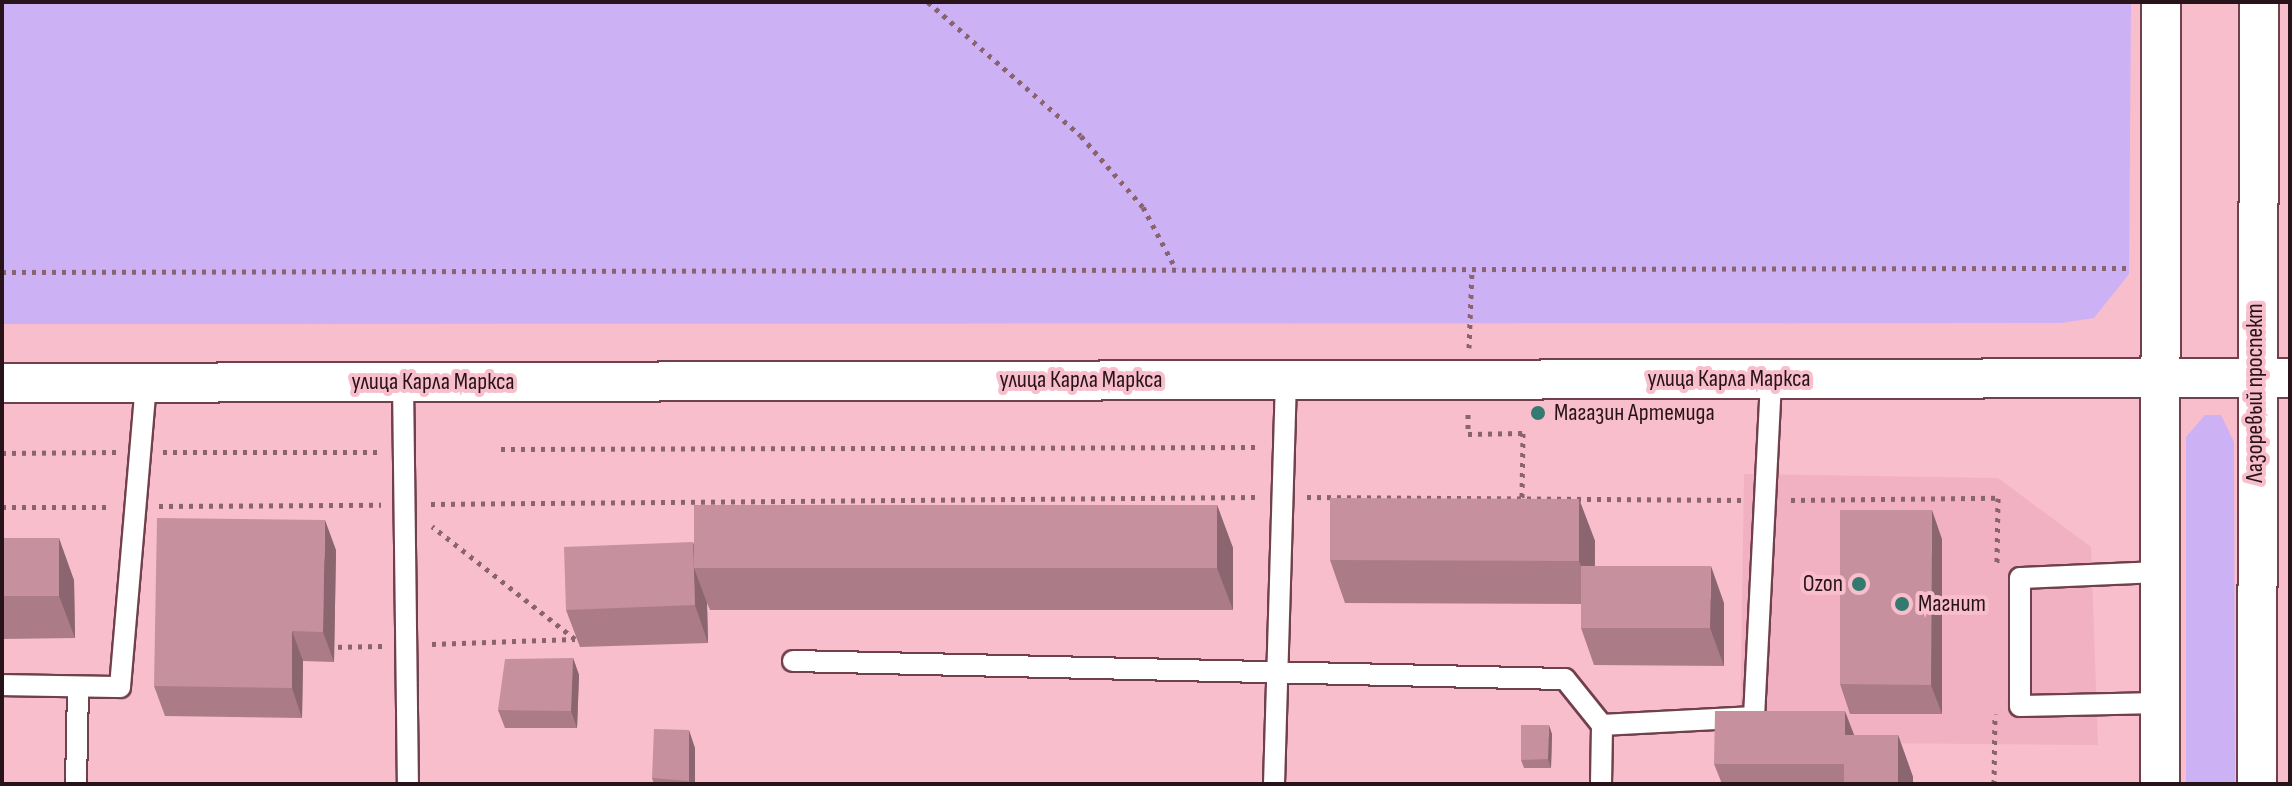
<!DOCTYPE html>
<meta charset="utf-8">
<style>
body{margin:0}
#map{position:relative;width:2292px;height:786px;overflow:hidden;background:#f8becc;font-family:"Sofia Sans Condensed",sans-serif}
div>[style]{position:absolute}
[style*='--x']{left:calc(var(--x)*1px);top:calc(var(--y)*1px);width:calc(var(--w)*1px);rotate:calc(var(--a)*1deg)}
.built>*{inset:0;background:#f2b1c2}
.green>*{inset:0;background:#ccb1f5}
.path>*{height:5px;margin-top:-2.5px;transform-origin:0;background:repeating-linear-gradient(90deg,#89636d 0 4px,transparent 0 10px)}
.roads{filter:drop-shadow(2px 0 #70404d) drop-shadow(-2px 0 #70404d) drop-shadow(0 2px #70404d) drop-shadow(0 -2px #70404d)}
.service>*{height:20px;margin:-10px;padding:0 10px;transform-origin:10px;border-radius:10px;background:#fff}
.minor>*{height:38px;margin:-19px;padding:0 19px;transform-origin:19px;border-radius:19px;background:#fff}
.wall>*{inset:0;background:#ab7c88}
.shaded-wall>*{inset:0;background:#8b656f}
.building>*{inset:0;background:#c7909e}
.dots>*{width:22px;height:22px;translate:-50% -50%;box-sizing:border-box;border:4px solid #f8becc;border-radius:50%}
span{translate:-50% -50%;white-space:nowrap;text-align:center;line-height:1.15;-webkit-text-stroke:8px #f8becc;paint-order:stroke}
.street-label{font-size:24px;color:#271319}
.poi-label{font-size:24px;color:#271319}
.left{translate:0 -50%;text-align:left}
.right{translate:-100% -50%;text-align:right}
.frame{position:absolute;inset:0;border:4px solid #271319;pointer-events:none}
</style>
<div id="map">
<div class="built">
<i style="clip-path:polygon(1744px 474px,1998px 478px,2091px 547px,2098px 745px,1740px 742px)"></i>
</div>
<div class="green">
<i style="clip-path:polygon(2px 2px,2131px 2px,2129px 274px,2094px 318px,2061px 323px,2px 324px)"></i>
<i style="clip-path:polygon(2205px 415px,2221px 415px,2234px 442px,2235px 784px,2186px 784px,2186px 437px)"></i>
</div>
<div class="path">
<i style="--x:928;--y:2;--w:203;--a:41.2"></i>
<i style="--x:1081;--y:136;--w:94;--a:48.9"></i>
<i style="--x:1143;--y:207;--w:70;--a:62"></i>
<i style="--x:2;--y:272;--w:2125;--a:-0.11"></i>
<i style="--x:1469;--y:348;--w:79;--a:-87.8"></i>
<i style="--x:1468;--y:414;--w:20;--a:90"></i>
<i style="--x:1468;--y:434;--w:55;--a:-1"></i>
<i style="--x:1523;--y:433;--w:65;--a:90.9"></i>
<i style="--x:501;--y:449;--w:759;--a:-0.15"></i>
<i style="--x:163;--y:452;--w:218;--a:0"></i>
<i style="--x:2;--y:453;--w:115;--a:-0.5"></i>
<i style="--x:1307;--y:497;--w:434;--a:0.4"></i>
<i style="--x:1791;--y:500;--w:207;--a:-0.6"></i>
<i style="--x:1998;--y:498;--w:66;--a:90.9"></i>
<i style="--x:431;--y:504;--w:826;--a:-0.49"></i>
<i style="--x:159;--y:506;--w:222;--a:-0.3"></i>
<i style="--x:2;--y:507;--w:107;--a:0"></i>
<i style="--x:432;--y:644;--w:143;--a:-2"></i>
<i style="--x:575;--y:639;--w:182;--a:-141.7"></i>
<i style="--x:328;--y:647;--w:54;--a:-1.1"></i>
<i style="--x:1994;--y:784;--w:70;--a:-89.2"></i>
</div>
<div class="roads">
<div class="service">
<i style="--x:403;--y:382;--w:402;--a:89.3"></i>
<i style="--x:2160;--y:572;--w:140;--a:177.5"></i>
<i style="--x:2020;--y:578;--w:128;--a:90"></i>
<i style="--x:2020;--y:706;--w:140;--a:-1.2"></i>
<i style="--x:793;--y:661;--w:772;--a:1.34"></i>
<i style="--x:1565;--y:679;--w:59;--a:51.2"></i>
<i style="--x:2;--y:685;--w:118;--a:1"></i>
<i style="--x:120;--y:687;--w:306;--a:-85.1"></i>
<i style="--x:76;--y:784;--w:97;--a:-88.8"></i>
<i style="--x:1274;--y:784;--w:404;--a:-88.3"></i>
<i style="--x:1601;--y:784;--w:59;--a:-89"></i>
<i style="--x:1602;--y:725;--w:152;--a:-3"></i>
<i style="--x:1754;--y:717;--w:338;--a:-87.1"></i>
</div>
<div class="minor">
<i style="--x:2;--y:383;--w:2288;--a:-0.13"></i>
<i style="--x:2160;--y:784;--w:782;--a:-89.93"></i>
<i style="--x:2257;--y:784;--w:782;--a:-89.85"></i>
</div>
</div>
<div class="wall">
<i style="clip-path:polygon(1579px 499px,1595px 541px,1595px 566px,1724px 603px,1724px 666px,1594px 665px,1581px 628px,1581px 604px,1345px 603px,1330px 560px)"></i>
<i style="clip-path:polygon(1217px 505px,1233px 548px,1233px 610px,710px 610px,707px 603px,708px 643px,580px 647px,566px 610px,694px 547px)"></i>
<i style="clip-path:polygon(2px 538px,74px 580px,75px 638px,2px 639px)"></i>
<i style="clip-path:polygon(1942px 539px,1942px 714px,1850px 714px,1840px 684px)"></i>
<i style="clip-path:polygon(336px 550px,334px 662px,303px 661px,302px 718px,165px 716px,154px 686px)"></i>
<i style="clip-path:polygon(573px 658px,579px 675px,577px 728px,505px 728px,498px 710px)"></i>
<i style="clip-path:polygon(1552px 734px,1551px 768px,1524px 768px,1521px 760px)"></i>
<i style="clip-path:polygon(1854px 735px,1898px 735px,1913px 777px,1913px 784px,1722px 784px,1714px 764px)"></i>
<i style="clip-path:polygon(695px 748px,695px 784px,654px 784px,652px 778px)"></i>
</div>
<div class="shaded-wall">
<i style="clip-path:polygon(1579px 499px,1595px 541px,1594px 604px,1579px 561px)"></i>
<i style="clip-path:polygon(1217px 505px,1233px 548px,1233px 610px,1217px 568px)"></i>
<i style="clip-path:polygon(1932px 510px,1942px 539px,1942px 714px,1931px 685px)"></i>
<i style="clip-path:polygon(325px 520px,336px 550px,334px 662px,323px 632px)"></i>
<i style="clip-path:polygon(59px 538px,74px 580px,75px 638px,59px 596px)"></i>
<i style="clip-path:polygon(693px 542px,702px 568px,694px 568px,707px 603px,708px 643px,695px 605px)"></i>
<i style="clip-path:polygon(1711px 566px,1724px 603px,1724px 666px,1710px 628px)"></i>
<i style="clip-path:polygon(292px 631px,303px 661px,302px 718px,292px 688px)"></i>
<i style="clip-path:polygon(573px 658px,579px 675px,577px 728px,571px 711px)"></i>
<i style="clip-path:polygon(1845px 711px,1861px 753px,1845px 735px)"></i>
<i style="clip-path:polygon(1549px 725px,1552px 734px,1551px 768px,1548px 759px)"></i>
<i style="clip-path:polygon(689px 730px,695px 748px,695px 784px,691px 784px,689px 781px)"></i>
<i style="clip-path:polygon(1898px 735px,1913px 777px,1913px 784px,1898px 784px)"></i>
</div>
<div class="building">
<i style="clip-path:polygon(1330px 498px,1579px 499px,1579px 561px,1330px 560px)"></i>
<i style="clip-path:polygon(694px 505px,1217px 505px,1217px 568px,694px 568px)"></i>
<i style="clip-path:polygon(1840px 510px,1932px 510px,1931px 685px,1840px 684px)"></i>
<i style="clip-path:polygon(157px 518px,325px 520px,323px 632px,292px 631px,292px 688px,154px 686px)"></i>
<i style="clip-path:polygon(2px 538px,59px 538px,59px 596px,2px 596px)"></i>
<i style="clip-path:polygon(693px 542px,695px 605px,566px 610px,564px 547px)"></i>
<i style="clip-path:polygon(1581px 566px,1711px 566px,1710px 628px,1581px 628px)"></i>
<i style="clip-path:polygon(573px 658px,571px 711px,498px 710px,505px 659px)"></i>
<i style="clip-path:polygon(1715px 711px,1845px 711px,1845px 735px,1898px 735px,1898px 784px,1844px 784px,1844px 764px,1714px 764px)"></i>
<i style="clip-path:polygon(1521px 725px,1549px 725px,1548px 759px,1521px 760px)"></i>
<i style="clip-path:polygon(654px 729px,689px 730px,689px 781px,652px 778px)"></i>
</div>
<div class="dots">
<i style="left:1538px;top:413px;background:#357a70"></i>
<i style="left:1859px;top:584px;background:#357a70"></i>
<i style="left:1902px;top:604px;background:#357a70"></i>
</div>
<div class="street-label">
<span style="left:1729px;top:379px">улица Карла Маркса</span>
<span style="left:1081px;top:380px">улица Карла Маркса</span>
<span style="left:433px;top:382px">улица Карла Маркса</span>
<span style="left:2255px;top:393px;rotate:-90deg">Лазоревый проспект</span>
</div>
<div class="poi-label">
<span class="left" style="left:1554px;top:413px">Магазин Артемида</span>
<span class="right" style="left:1843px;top:584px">Ozon</span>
<span class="left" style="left:1918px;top:604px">Магнит</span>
</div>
<div class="frame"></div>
</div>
